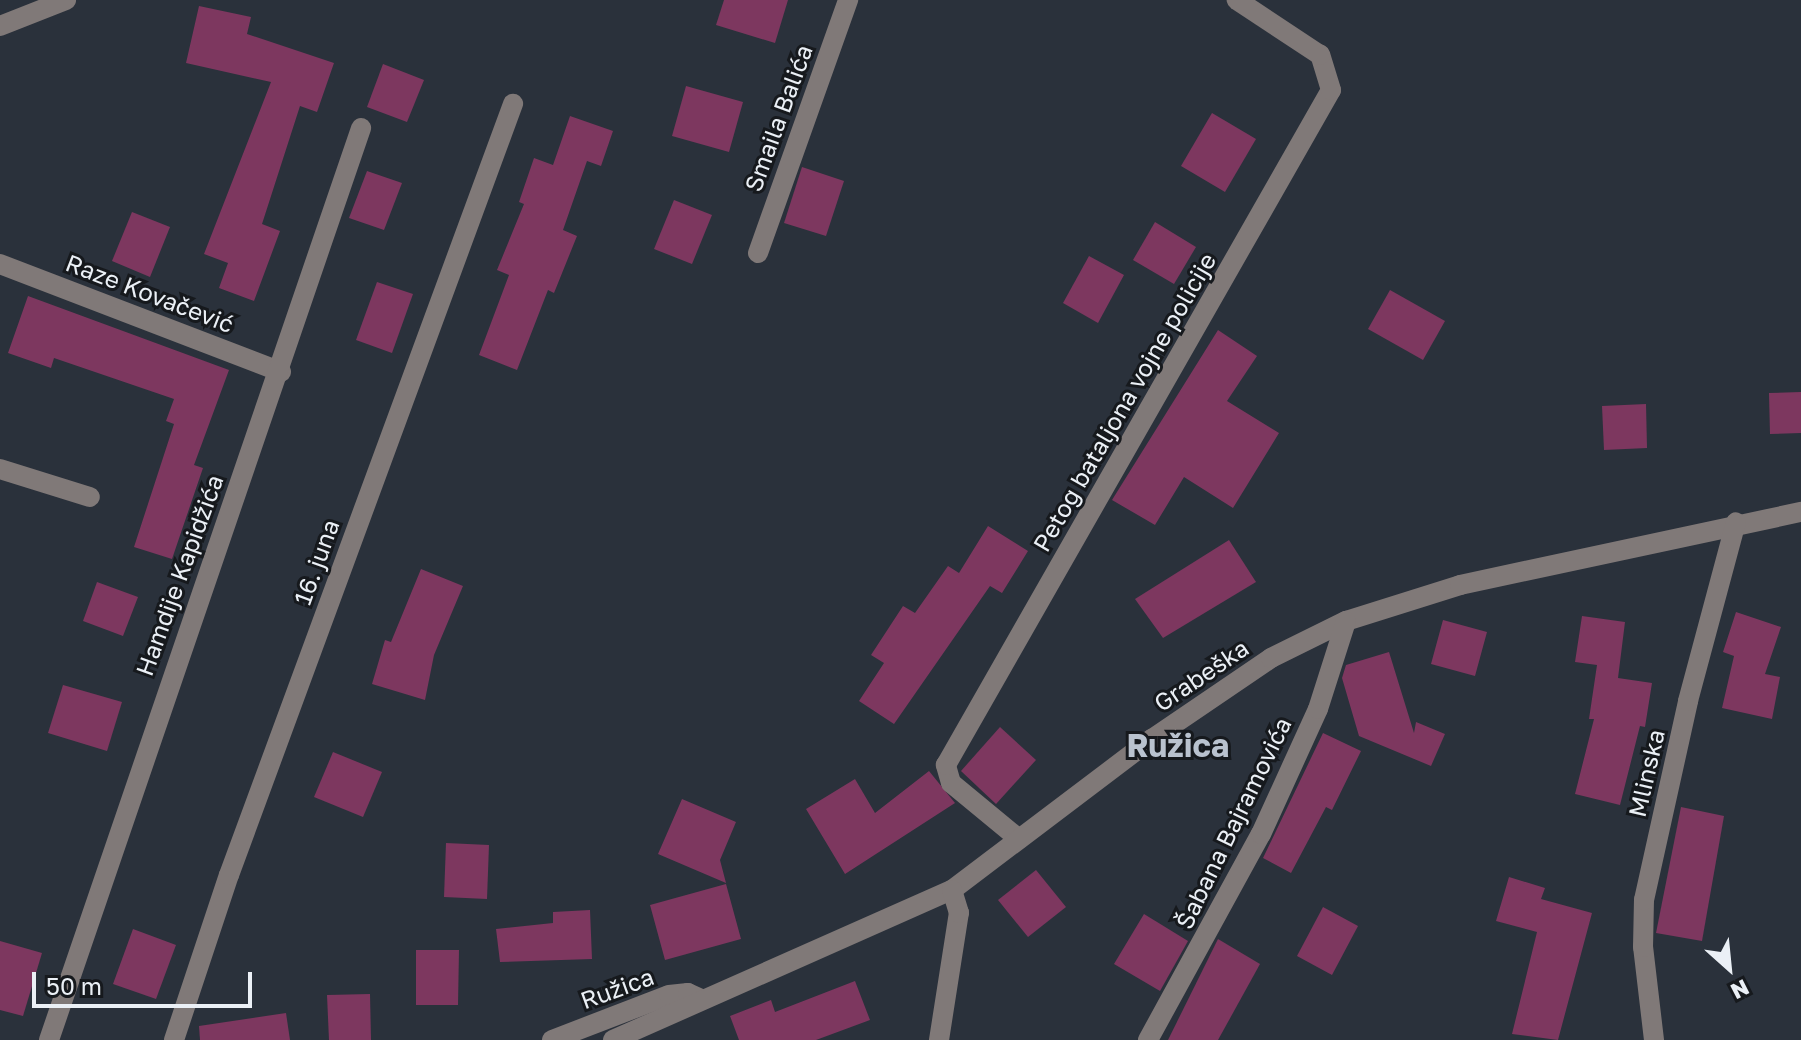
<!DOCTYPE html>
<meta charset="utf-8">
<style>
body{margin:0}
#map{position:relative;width:1801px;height:1040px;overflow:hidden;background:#2a313b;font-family:"Golos Text",sans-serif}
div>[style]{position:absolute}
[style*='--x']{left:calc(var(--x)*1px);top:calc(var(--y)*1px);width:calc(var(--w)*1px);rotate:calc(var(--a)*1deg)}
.building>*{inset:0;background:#7d375f}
.minor>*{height:20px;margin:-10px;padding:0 10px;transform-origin:10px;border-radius:10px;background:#807978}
span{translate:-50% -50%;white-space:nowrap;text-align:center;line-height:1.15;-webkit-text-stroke:6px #16191d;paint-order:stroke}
.street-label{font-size:24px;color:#ebf0f6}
.district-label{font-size:32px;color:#b9c2ce;font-weight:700}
.north{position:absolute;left:1689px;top:928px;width:80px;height:80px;-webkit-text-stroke:6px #16191d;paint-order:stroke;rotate:153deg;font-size:22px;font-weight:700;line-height:32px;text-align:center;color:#ebf0f6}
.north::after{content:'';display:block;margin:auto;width:28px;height:36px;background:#ebf0f6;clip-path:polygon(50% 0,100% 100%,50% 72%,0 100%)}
.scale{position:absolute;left:32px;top:972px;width:220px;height:36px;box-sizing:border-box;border:4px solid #ebf0f6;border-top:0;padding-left:10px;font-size:24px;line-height:28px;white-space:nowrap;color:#ebf0f6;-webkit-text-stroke:6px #16191d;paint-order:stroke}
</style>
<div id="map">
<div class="building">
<i style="clip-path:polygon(724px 0,788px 0,775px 43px,716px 25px)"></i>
<i style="clip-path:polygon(199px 6px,251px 17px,247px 34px,334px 63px,317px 112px,300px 106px,262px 224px,280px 231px,254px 301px,219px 288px,228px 263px,204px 254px,271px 82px,186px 63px)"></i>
<i style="clip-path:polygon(383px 64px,424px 80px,407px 122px,367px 107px)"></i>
<i style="clip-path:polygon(686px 86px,743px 102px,729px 152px,672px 136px)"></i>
<i style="clip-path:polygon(1212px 113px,1256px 139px,1225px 192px,1181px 166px)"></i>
<i style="clip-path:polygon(570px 116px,613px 131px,601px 166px,587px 161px,563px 230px,577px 236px,554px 293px,548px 290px,517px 370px,479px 355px,509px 275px,497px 270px,524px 204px,519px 202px,534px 158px,553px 165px)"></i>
<i style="clip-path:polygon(802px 167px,844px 181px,826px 236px,784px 223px)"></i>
<i style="clip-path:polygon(367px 171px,402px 183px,384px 230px,349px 218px)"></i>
<i style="clip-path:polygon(674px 200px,712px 215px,692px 264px,654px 249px)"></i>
<i style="clip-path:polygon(132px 212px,170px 227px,150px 277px,112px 261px)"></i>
<i style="clip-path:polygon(1155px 222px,1196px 247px,1174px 284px,1133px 260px)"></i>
<i style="clip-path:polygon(1089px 256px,1124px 275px,1098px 323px,1063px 303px)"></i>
<i style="clip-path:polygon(377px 282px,413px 294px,392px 353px,356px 340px)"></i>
<i style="clip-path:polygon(1390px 290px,1445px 321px,1423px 360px,1368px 329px)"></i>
<i style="clip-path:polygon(28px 296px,229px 370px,194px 465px,203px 468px,172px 559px,134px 547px,174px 424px,166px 421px,174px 399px,54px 358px,51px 368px,8px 353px)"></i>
<i style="clip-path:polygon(1218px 330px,1257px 356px,1227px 401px,1279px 433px,1233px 508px,1184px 477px,1155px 525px,1112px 500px)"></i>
<i style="clip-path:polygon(1801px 392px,1801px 433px,1770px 434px,1769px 393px)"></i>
<i style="clip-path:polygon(1646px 404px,1647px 448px,1604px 450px,1602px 406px)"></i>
<i style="clip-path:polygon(988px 526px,1028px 551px,1002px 593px,990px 586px,894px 724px,859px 701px,884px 663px,871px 655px,903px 606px,915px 613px,948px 566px,959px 573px)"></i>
<i style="clip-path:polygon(1229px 540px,1256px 582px,1163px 638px,1135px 599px)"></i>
<i style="clip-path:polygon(421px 569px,463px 586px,434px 655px,425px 700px,372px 684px,385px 640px,391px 642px)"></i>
<i style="clip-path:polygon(97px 582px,138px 597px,123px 636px,83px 621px)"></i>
<i style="clip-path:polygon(1736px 612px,1781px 627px,1765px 674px,1780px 677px,1772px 719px,1722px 708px,1734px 656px,1723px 652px)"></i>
<i style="clip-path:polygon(1582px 616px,1625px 622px,1618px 678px,1652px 683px,1645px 727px,1640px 726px,1620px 805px,1575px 794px,1594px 719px,1589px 719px,1597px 665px,1575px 662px)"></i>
<i style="clip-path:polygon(1443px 620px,1487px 632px,1475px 676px,1431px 664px)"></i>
<i style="clip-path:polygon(1389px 652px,1414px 733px,1416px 722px,1445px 734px,1431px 766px,1359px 736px,1342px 678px,1346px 665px)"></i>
<i style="clip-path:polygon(63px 685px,122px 702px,107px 751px,48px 733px)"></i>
<i style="clip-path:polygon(1000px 727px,1036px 760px,996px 804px,961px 771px)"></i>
<i style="clip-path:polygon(1323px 733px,1361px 751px,1332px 810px,1326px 807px,1291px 873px,1263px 858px)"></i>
<i style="clip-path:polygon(333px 752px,382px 772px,363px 817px,314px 797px)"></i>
<i style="clip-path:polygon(929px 771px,955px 803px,845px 874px,806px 809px,855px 779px,875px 813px)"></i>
<i style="clip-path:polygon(682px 799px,736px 822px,720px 860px,726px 883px,658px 854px)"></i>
<i style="clip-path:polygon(1681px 807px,1724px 816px,1702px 941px,1656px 933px)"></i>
<i style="clip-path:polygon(446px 843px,489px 845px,487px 899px,444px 897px)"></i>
<i style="clip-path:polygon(1036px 870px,1066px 907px,1028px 937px,998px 900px)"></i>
<i style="clip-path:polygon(1509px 877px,1545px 888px,1541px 899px,1592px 913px,1558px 1040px,1512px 1034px,1537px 932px,1496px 921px)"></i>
<i style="clip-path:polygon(726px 884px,741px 939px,665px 960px,650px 905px)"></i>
<i style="clip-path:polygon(1323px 907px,1358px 926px,1332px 975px,1297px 956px)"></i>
<i style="clip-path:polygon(590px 910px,592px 959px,500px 962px,496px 929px,553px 923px,553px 912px)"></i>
<i style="clip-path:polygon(1144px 914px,1188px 941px,1160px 991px,1114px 964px)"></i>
<i style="clip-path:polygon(133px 929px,176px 945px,156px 999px,113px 984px)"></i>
<i style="clip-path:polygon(1218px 939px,1260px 964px,1218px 1040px,1168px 1040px)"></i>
<i style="clip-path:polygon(0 941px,42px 953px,23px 1016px,0 1010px)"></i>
<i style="clip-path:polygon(416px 950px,459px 950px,458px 1005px,416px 1005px)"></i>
<i style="clip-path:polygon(855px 981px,870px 1020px,816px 1040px,739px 1040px,730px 1016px,771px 1000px,775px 1012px)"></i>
<i style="clip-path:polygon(370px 994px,371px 1040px,329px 1040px,327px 995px)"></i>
<i style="clip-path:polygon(286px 1013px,290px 1040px,200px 1040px,199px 1026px)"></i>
</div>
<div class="minor">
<i style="--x:0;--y:26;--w:71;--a:-21.5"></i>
<i style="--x:758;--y:253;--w:269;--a:-70.4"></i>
<i style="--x:0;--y:264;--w:301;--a:21"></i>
<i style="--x:0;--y:469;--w:94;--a:17.3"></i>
<i style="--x:1019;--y:839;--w:88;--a:-140.5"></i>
<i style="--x:951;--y:783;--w:19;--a:-106"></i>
<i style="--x:946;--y:765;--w:777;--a:-60.3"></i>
<i style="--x:1331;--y:90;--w:37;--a:-107"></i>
<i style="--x:1320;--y:55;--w:100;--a:-146.5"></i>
<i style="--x:49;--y:1040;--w:964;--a:-71.11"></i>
<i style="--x:174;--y:1040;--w:174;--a:-71.6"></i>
<i style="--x:229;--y:875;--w:822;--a:-69.78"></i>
<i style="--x:552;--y:1040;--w:125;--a:-21"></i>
<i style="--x:669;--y:995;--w:19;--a:-6"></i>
<i style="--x:688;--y:993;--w:14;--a:25"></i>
<i style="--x:613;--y:1040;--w:371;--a:-23.9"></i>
<i style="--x:952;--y:890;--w:251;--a:-37.1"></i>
<i style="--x:1152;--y:739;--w:144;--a:-34.2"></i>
<i style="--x:1271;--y:658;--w:84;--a:-26.3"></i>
<i style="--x:1346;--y:621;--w:120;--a:-17.5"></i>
<i style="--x:1460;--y:585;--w:349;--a:-12.1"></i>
<i style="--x:939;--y:1040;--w:129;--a:-81.1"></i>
<i style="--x:959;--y:913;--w:24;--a:-107"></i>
<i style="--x:1148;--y:1040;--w:235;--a:-61.3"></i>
<i style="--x:1261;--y:834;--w:137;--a:-65.5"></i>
<i style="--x:1318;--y:709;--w:92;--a:-72.3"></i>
<i style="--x:1654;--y:1040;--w:94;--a:-96.7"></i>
<i style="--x:1643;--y:947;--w:47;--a:-88.8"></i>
<i style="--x:1644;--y:900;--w:204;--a:-77.5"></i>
<i style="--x:1688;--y:701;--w:185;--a:-75"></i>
</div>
<div class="street-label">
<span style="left:778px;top:118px;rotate:-70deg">Smaila Balića</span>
<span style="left:150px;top:293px;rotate:21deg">Raze Kovačević</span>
<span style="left:1124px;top:402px;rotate:-60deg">Petog bataljona vojne policije</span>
<span style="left:316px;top:562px;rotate:-70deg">16. juna</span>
<span style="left:179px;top:575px;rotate:-70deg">Hamdije Kapidžića</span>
<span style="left:1201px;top:675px;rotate:-34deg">Grabeška</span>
<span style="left:1646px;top:773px;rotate:-77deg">Mlinska</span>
<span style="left:1233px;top:823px;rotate:-64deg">Šabana Bajramovića</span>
<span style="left:617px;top:988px;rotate:-20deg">Ružica</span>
</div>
<div class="district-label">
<span style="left:1178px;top:745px">Ružica</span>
</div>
<div class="north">N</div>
<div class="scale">50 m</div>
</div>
